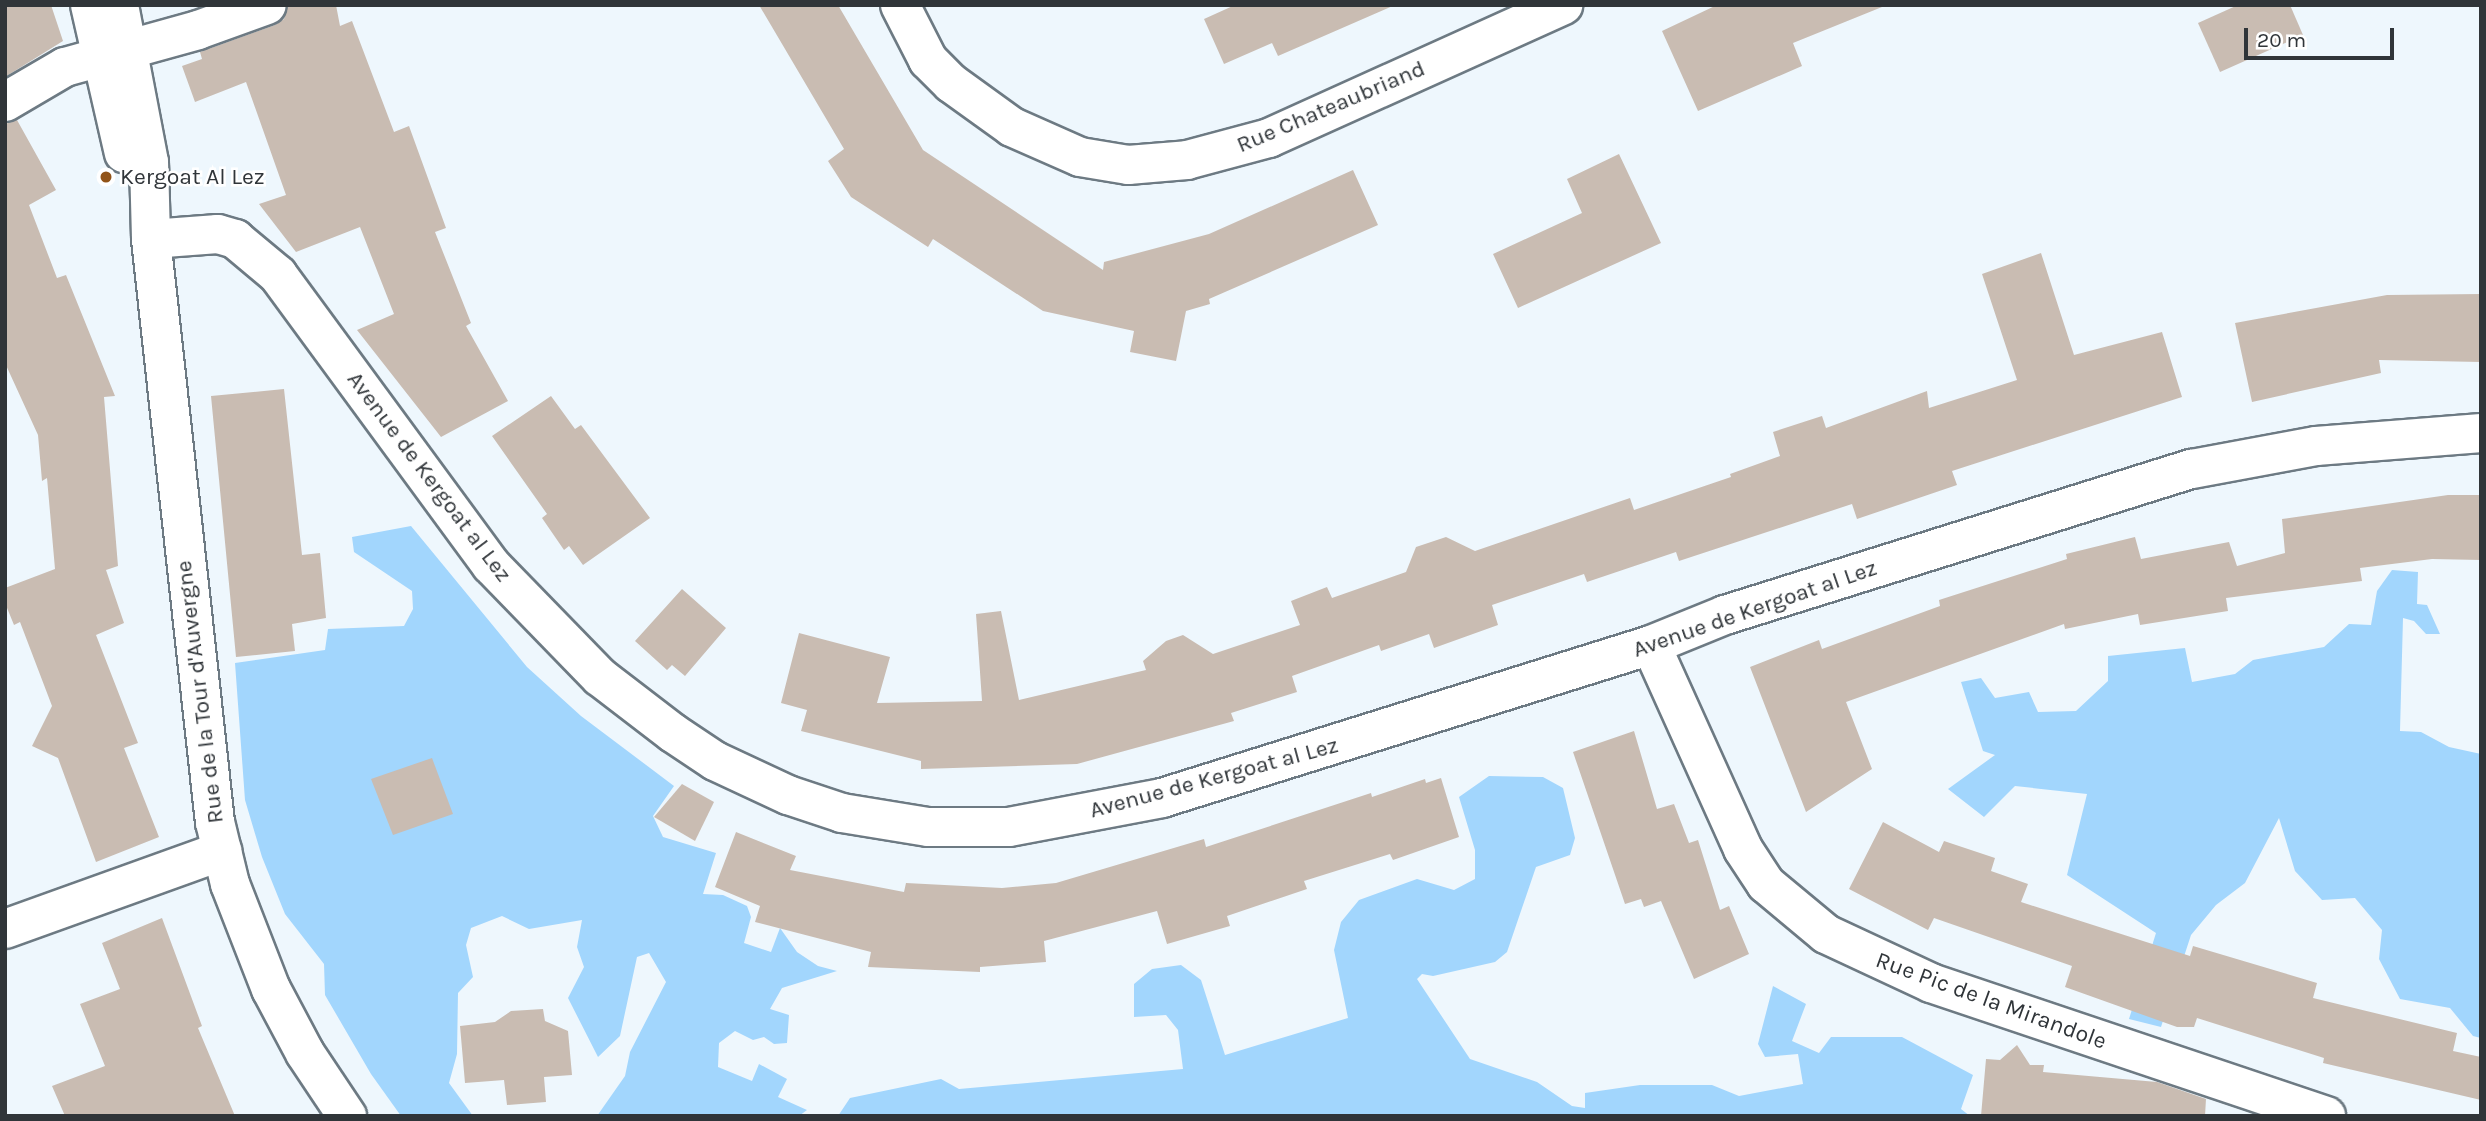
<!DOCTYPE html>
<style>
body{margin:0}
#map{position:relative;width:2486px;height:1121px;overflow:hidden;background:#eef7fd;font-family:Karla,sans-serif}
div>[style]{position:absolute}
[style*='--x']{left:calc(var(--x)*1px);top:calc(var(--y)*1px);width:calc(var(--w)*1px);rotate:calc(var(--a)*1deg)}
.green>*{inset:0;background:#a2d6fd}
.building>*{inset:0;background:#c9bcb2}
.roads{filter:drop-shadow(2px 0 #6d7a83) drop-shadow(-2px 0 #6d7a83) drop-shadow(0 2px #6d7a83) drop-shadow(0 -2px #6d7a83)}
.minor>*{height:38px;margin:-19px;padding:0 19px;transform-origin:19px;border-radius:19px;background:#fff}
.tertiary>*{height:38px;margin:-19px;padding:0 19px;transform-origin:19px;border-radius:19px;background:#fff}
.dots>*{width:19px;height:19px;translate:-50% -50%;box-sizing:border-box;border:4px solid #fff;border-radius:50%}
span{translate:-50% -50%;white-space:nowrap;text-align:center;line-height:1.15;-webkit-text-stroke:5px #fff;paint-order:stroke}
.street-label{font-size:23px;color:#303539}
.poi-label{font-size:23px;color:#303539}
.left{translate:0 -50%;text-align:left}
.frame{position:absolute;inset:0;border:7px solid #303539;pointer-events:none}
.scale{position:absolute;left:2244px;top:28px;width:150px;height:32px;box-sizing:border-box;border:4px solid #303539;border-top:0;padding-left:9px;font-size:21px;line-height:24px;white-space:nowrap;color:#303539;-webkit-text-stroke:5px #fff;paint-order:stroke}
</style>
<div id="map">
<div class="green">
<i style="clip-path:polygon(411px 526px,527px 667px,581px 716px,674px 786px,653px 816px,663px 837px,716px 853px,703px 894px,723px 895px,747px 906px,751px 917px,744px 943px,771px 952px,780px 928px,797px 952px,818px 966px,837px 971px,782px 988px,770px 1009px,789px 1015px,787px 1043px,774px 1044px,764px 1037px,753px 1040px,735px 1031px,719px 1043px,718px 1067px,752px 1081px,759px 1064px,787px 1079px,778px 1097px,807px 1110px,799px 1116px,597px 1116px,625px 1076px,630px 1052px,666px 982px,649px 953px,637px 957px,620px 1036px,598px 1057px,568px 998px,584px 967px,577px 947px,582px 920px,529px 929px,502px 916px,471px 928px,466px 945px,473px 977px,458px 993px,457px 1054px,449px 1083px,473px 1116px,401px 1116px,371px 1074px,325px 995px,324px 964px,285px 914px,262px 857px,245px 800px,235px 663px,325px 650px,328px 629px,404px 626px,413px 609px,412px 591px,354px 552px,352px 537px)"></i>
<i style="clip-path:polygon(2392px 570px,2418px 572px,2417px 604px,2427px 605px,2440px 634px,2426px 634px,2414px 621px,2403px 618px,2400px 731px,2421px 732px,2449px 747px,2481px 754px,2481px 1038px,2473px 1036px,2450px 1008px,2400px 999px,2379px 959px,2382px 930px,2355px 898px,2322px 900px,2295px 871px,2279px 818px,2245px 883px,2216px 905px,2191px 935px,2161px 1027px,2129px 1019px,2156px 933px,2067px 875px,2087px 794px,2015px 786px,1984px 817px,1948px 789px,1995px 755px,1983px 751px,1961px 682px,1981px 678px,1995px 698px,2029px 692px,2038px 712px,2076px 711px,2108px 681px,2108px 656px,2185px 648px,2192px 682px,2235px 674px,2253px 660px,2324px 647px,2349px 624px,2371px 625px,2377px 591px)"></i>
<i style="clip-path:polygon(1489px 776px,1543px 777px,1563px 788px,1575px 838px,1570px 855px,1536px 867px,1507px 952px,1495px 962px,1433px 976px,1422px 974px,1417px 979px,1470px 1059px,1537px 1082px,1572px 1106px,1585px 1108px,1585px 1093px,1640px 1085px,1712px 1085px,1739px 1096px,1803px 1084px,1798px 1054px,1765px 1057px,1758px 1044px,1773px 986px,1806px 1004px,1792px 1041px,1819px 1053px,1831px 1037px,1902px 1037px,1973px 1075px,1961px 1109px,1970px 1116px,838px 1116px,850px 1098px,941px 1079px,959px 1089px,1183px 1069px,1178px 1030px,1166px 1015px,1134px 1017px,1134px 984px,1152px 969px,1181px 965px,1201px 980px,1225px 1055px,1348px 1018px,1334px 950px,1341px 922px,1359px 900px,1417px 879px,1454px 890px,1475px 879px,1475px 850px,1459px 797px)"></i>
</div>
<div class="building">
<i style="clip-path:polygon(5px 5px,51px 5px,63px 41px,5px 77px)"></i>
<i style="clip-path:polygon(288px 5px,336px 5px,340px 26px,352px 21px,394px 132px,409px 126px,446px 228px,435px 232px,471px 323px,466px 326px,508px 401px,441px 437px,357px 330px,394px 314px,360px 227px,296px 252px,259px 204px,286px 195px,246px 82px,195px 102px,182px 66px,202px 59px,200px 52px,275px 25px,284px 19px)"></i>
<i style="clip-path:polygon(759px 5px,838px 5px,923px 150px,1103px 270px,1104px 262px,1209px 234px,1353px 170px,1378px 225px,1209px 299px,1210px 304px,1186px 311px,1176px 361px,1130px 352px,1134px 331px,1043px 311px,933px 239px,928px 247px,851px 197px,828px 161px,844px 149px)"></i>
<i style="clip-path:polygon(1235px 5px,1395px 5px,1278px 56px,1272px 43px,1224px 64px,1204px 19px)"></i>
<i style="clip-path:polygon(1717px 5px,1882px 5px,1882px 7px,1793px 43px,1802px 66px,1698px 111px,1662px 31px)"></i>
<i style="clip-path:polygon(2238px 5px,2290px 5px,2303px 35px,2220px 72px,2198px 23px)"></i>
<i style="clip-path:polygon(17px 120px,56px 190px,29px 205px,57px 278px,66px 275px,115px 396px,104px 397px,118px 566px,106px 570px,124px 623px,96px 635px,138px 743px,124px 748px,159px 837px,96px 862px,58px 758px,32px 746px,52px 706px,20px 622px,14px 625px,5px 603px,5px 588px,55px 569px,47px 478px,42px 481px,38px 435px,5px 363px,5px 124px)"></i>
<i style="clip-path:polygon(1619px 154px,1661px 243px,1518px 308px,1493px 254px,1582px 213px,1567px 179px)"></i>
<i style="clip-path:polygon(2041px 253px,2074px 355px,2162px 332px,2182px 397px,1952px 471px,1957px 485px,1857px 519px,1852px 504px,1679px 561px,1676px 552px,1587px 582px,1584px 574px,1492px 605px,1498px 625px,1434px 648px,1429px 634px,1381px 651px,1379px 645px,1292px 676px,1297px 692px,1231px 713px,1234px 721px,1077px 764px,921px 769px,921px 761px,801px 731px,807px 710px,781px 703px,799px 633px,890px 657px,877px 703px,982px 701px,976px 614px,1001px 611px,1019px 700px,1146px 670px,1143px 661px,1166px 641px,1183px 635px,1213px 654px,1300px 625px,1291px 601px,1327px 587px,1332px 598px,1406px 572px,1416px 547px,1446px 537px,1475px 551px,1630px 498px,1634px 510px,1731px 477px,1730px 474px,1780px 456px,1773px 432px,1822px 416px,1826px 428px,1927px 391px,1929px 408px,2017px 380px,1982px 274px)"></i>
<i style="clip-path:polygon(2481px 294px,2481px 362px,2379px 360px,2381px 373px,2252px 402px,2235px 323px,2387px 295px)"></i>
<i style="clip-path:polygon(284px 389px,302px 555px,320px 553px,326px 618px,292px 624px,295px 651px,236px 657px,211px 396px)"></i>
<i style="clip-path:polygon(551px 396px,575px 429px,581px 425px,650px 518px,583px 565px,569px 546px,564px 550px,542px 518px,547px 514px,492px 436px)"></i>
<i style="clip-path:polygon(2448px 495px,2481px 495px,2481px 560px,2432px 559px,2360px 568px,2362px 581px,2226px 598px,2228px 611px,2140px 625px,2138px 614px,2065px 629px,2064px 624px,1846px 702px,1872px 769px,1806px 812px,1750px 667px,1819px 640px,1822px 649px,1940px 606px,1939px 600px,2067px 559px,2066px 554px,2135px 537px,2141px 559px,2229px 542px,2237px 566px,2285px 553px,2282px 519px)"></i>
<i style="clip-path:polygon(682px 589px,726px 628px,685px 676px,672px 665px,667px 670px,635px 641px)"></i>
<i style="clip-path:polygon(1634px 731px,1657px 809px,1674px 804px,1689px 843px,1698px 840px,1720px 910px,1729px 906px,1749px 954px,1694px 979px,1661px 901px,1644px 907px,1641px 899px,1625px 904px,1573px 752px)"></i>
<i style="clip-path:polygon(432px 758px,453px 814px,393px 835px,371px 779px)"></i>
<i style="clip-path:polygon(1441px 778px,1459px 837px,1393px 860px,1390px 854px,1304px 881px,1307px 889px,1227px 916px,1230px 926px,1167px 944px,1157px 911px,1044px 941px,1046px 962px,980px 967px,980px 972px,868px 967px,871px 952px,755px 922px,760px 906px,715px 887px,736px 832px,796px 856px,790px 870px,904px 892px,906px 883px,1002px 888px,1056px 883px,1204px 839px,1206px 847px,1371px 793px,1372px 797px,1425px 779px,1426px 783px)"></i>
<i style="clip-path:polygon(682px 784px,714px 802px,695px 841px,654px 817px)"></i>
<i style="clip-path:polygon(1883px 822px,1939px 852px,1944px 841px,1995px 858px,1991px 871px,2028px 884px,2021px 902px,2190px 956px,2193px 946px,2317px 983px,2313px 998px,2457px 1033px,2453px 1051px,2481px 1057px,2481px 1100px,2323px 1063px,2324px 1058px,2197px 1018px,2194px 1027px,2177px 1027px,2065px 987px,2072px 966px,1934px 918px,1928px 930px,1849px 889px)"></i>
<i style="clip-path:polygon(162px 918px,202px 1026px,198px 1028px,235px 1116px,65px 1116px,52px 1086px,105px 1066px,80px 1004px,120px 989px,102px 943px)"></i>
<i style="clip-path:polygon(543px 1009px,545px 1021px,568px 1031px,572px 1075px,544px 1077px,546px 1102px,507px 1105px,504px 1080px,465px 1083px,460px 1026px,495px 1022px,511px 1011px)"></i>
<i style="clip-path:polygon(2017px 1045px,2030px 1065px,2044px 1065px,2043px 1072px,2157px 1082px,2206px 1099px,2205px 1116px,1981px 1116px,1986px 1059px,2000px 1060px)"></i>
</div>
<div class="roads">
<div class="minor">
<i style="--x:900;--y:5;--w:62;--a:63"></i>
<i style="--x:928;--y:60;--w:33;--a:45"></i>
<i style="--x:951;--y:83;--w:75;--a:35.8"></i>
<i style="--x:1012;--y:127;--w:74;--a:23.8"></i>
<i style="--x:1080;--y:157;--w:49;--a:9.5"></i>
<i style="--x:1128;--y:165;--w:59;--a:-4.8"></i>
<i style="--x:1187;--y:160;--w:85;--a:-15"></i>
<i style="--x:1269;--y:138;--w:323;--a:-24.3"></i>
<i style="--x:5;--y:102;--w:69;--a:-30.3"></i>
<i style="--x:65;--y:67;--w:138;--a:-15.5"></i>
<i style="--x:198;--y:30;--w:73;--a:-19.9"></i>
<i style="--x:151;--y:239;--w:67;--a:-4.3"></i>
<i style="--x:218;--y:234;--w:18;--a:16"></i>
<i style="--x:235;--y:239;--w:56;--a:39.9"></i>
<i style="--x:278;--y:275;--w:360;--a:53.7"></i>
<i style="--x:491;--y:565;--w:156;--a:45.8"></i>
<i style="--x:600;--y:677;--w:92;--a:37.5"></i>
<i style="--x:673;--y:733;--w:50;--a:33.7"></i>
<i style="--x:715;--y:761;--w:81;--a:25"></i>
<i style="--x:788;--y:795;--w:57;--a:18.4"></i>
<i style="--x:842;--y:813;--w:87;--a:9.2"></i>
<i style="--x:928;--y:827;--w:81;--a:0"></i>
<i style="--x:1009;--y:827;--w:156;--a:-10.7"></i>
<i style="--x:1162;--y:798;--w:512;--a:-17.37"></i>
<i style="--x:1651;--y:645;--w:80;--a:-22.1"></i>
<i style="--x:1725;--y:615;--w:489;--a:-17.4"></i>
<i style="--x:2192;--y:469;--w:126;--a:-10.5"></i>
<i style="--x:2316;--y:446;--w:166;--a:-4.5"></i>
<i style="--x:1651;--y:645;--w:224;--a:65.7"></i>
<i style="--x:1743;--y:849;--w:42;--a:56.7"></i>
<i style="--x:1766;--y:884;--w:78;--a:39.8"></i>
<i style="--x:1826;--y:934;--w:116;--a:25"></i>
<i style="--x:1931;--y:983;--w:417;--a:18.6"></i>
<i style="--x:5;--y:929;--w:231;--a:-19.8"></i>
</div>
<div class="tertiary">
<i style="--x:90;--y:5;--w:152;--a:77.1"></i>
<i style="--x:119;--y:5;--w:160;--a:79.2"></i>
<i style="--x:149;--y:162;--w:77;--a:88.5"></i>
<i style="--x:151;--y:239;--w:587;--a:83.74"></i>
<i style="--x:215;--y:822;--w:64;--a:76.4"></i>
<i style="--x:230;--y:884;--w:113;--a:68.7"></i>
<i style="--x:271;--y:989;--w:72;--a:62"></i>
<i style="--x:305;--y:1053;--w:76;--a:56.3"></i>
</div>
</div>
<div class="dots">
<i style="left:106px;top:177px;background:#915318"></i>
</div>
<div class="street-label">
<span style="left:1331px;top:107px;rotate:-23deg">Rue Chateaubriand</span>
<span style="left:429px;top:477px;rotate:53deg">Avenue de Kergoat al Lez</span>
<span style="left:1755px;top:609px;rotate:-19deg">Avenue de Kergoat al Lez</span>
<span style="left:200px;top:692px;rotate:-97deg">Rue de la Tour d'Auvergne</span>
<span style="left:1214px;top:778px;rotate:-15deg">Avenue de Kergoat al Lez</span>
<span style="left:1991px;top:1001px;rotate:20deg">Rue Pic de la Mirandole</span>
</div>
<div class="poi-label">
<span class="left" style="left:120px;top:177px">Kergoat Al Lez</span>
</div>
<div class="frame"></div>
<div class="scale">20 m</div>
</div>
